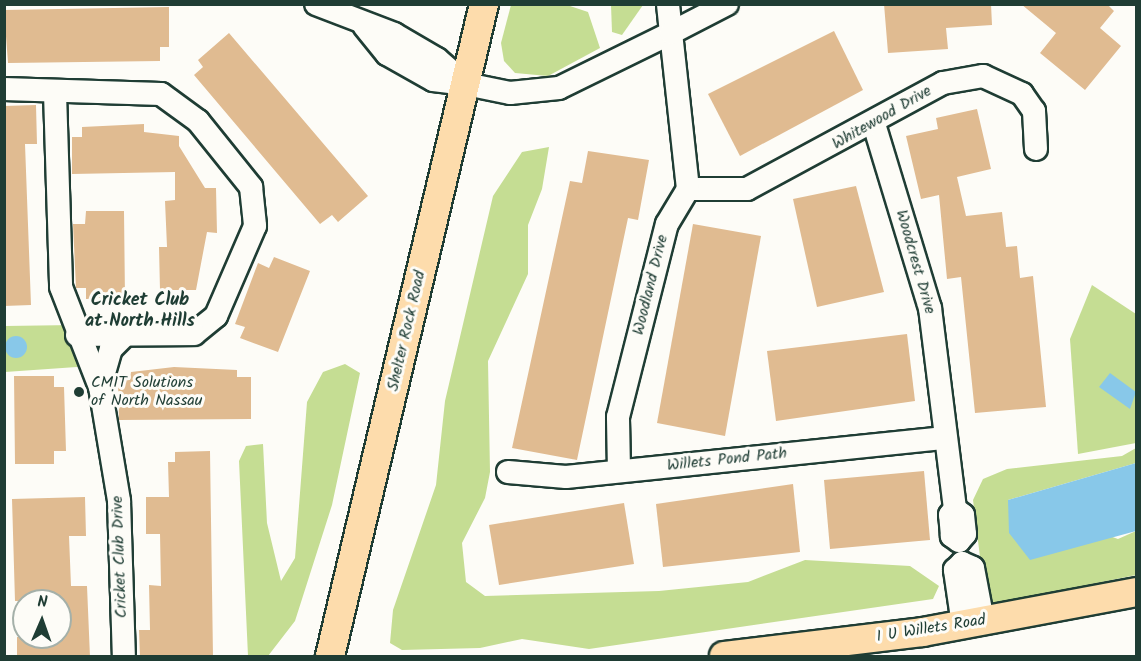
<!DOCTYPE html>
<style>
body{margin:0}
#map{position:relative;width:1141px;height:661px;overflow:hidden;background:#fdfcf7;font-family:Kalam,sans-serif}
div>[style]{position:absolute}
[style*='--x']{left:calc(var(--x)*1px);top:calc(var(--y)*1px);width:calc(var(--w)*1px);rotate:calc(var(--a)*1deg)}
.green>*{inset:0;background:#c5dd93}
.water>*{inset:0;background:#88c8e9}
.round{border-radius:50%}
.building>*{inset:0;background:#e0bb91}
.roads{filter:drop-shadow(2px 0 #1f3d34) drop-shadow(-2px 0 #1f3d34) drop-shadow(0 2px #1f3d34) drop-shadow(0 -2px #1f3d34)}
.minor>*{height:22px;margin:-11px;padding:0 11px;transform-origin:11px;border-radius:11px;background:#fdfcf7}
.major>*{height:28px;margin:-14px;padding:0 14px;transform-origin:14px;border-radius:14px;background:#fddcac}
.dots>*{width:16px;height:16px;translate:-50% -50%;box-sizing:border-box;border:3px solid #fdfcf7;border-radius:50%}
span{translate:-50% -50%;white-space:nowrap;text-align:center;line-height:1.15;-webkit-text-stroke:6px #fdfcf7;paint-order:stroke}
.street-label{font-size:16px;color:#1f3d34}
.poi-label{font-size:16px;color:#1f3d34}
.left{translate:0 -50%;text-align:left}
.neighbourhood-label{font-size:18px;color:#1f3d34;font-weight:700}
.frame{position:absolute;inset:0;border:6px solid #1f3d34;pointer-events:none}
.north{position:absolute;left:12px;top:589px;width:60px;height:60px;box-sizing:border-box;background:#fdfcf7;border:2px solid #a4b0a9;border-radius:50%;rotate:2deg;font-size:16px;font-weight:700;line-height:24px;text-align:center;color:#1f3d34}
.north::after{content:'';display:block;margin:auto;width:21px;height:27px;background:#1f3d34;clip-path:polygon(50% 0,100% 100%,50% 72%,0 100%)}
</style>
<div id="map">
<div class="green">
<i style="clip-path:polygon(511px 5px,567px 5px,588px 12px,600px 48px,548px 76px,515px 73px,504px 61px,501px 43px)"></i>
<i style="clip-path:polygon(611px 5px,643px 5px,622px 35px,612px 32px)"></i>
<i style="clip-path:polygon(549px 147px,542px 189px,528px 225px,528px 274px,488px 361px,490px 472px,485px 498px,462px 543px,466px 582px,485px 596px,659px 591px,748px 582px,805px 560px,910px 566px,939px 586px,933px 599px,589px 649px,522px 639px,480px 648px,402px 650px,390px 643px,393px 610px,436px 485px,445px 401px,493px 196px,522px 152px)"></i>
<i style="clip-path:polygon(1092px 285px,1136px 314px,1136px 443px,1078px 454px,1070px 339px)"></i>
<i style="clip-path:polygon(74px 325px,91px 366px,5px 372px,5px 326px)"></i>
<i style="clip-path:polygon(345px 364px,360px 373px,332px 505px,295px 621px,268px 656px,248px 656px,239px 461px,246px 446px,263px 444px,267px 523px,281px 581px,295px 558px,307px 402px,323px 372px)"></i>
<i style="clip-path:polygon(1136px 448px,1136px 463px,1008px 500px,1118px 539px,1136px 531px,1136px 575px,986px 606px,973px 500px,983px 479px,1007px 469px,1122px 456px)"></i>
</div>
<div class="water">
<i class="round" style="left:5px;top:336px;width:22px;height:22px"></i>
<i style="clip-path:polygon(1110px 373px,1136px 392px,1130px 409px,1099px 387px)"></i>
<i style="clip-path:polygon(1136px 463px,1136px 531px,1030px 560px,1009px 533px,1008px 500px)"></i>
</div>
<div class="building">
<i style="clip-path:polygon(884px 4px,991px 4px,992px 25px,946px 28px,948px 49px,888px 53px)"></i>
<i style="clip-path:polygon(1021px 4px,1107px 4px,1114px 11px,1100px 28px,1121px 46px,1085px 90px,1040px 53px,1056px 33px)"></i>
<i style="clip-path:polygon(169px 7px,169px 47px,160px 47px,160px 61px,8px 63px,4px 10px)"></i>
<i style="clip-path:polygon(834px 31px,863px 90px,740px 156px,708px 94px)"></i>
<i style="clip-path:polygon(229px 33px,368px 196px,338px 222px,332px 215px,320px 224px,194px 75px,203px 67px,198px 60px)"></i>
<i style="clip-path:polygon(36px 105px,37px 144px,25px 144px,31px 305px,4px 306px,4px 106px)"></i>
<i style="clip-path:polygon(977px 109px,991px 169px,957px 177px,966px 216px,1002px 212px,1006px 247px,1017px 246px,1020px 278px,1033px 276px,1046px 407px,975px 413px,961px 277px,947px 279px,939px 195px,921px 199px,906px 136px,938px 129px,936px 118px)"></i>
<i style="clip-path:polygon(144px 124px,144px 132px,179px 136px,179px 146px,205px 188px,216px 188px,217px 233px,207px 232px,196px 290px,160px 290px,159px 247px,167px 247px,165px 201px,175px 200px,175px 172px,72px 174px,72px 137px,82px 137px,82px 127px)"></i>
<i style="clip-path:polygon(588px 151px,649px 160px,638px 220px,628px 218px,577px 460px,512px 448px,570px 181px,582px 183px)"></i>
<i style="clip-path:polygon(856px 186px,884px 292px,817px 307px,793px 199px)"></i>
<i style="clip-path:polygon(86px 211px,124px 211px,125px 298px,86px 299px,86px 288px,76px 288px,73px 224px,85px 224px)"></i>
<i style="clip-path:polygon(693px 224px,761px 236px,725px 436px,657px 423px)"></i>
<i style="clip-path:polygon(274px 257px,310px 271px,278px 352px,240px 338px,245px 327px,235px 324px,258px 263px,269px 268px)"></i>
<i style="clip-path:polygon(907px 334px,915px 401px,776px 421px,767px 351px)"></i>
<i style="clip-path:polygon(174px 367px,237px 370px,237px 377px,251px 377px,251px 419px,119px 420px,118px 380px,130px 380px,131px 372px)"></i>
<i style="clip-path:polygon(14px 376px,54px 376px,54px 387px,64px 387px,66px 451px,54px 451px,54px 464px,15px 464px)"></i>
<i style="clip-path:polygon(210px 451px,213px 657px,140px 657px,139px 630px,150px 630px,149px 585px,161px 586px,160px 534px,146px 534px,146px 497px,169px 497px,168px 462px,175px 462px,175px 452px)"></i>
<i style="clip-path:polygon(924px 471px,930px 540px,830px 549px,824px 480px)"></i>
<i style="clip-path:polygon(793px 484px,800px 552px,663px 567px,656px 504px)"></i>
<i style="clip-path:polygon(85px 497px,86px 536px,69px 536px,71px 586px,87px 586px,90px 657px,17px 657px,17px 637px,60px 637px,60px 601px,15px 601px,12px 499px)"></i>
<i style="clip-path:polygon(624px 503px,634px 564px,499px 585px,489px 525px)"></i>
</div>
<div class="roads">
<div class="minor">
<i style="--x:316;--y:4;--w:84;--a:21"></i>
<i style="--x:394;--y:34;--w:50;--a:30.2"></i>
<i style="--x:437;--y:59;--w:38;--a:41"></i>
<i style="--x:466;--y:84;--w:33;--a:-173"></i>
<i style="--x:433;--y:80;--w:53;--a:-150.5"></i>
<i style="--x:387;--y:54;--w:36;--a:-129"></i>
<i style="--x:466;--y:84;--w:45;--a:11.6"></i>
<i style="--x:510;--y:93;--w:49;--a:-5.8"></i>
<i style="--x:559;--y:88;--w:125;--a:-26.2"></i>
<i style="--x:671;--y:33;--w:29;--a:-96"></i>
<i style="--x:4;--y:89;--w:157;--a:1.8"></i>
<i style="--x:161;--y:94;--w:46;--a:36.1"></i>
<i style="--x:198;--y:121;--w:85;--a:51.2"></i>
<i style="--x:251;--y:187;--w:39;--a:84"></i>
<i style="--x:255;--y:226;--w:98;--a:113.4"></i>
<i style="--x:216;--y:316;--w:28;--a:141"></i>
<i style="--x:194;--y:334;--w:117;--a:179.5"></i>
<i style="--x:55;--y:93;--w:194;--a:88.2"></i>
<i style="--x:61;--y:287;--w:107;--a:68.7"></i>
<i style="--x:100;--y:387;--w:116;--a:80.5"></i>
<i style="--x:119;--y:501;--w:155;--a:88.2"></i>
<i style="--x:874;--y:124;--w:192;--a:73.1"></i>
<i style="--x:930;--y:308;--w:203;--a:82.9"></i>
<i style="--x:688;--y:189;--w:59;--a:0"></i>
<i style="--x:747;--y:189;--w:223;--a:-28.4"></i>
<i style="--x:943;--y:83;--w:41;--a:-9.9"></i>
<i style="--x:983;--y:76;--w:43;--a:24.8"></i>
<i style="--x:1022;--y:94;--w:21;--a:55"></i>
<i style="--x:1034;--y:111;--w:38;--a:87"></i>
<i style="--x:100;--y:387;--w:40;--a:-74"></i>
<i style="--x:111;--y:349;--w:18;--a:-45"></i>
<i style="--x:619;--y:471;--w:54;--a:-91.1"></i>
<i style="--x:618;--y:417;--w:199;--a:-75.8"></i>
<i style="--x:667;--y:224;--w:41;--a:-59"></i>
<i style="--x:688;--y:189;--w:157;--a:-96.2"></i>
<i style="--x:671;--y:33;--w:63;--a:-27.4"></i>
<i style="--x:508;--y:472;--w:58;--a:4.9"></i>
<i style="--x:566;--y:477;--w:381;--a:-5.9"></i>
<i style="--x:955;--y:509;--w:10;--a:37"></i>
<i style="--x:963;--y:515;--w:19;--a:84"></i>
<i style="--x:965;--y:534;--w:9;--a:131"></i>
<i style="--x:959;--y:541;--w:9;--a:-144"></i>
<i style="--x:952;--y:536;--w:21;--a:-95"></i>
<i style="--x:950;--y:515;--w:8;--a:-50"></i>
<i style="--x:963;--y:625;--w:56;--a:-98.3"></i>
<i style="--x:955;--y:570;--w:10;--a:-45"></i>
<i style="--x:962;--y:563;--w:12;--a:24"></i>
<i style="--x:973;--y:568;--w:54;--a:79.3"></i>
</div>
<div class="major">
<i style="--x:330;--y:656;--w:670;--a:-76.71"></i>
<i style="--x:724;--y:656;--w:200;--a:-6.9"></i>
<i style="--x:923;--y:632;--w:217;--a:-10.6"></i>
</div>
</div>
<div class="dots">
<i style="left:79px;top:392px;background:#1f3d34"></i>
</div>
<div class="street-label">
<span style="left:882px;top:118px;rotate:-30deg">Whitewood Drive</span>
<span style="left:915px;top:262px;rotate:74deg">Woodcrest Drive</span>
<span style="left:651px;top:285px;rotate:-76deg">Woodland Drive</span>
<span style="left:407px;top:331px;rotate:-77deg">Shelter Rock Road</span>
<span style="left:727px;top:460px;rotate:-6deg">Willets Pond Path</span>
<span style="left:120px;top:557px;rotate:-92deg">Cricket Club Drive</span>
<span style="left:931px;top:629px;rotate:-9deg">I U Willets Road</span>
</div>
<div class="poi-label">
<span class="left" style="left:91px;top:392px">CMIT Solutions<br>of North Nassau</span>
</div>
<div class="neighbourhood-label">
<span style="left:140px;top:312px">Cricket Club<br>at North Hills</span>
</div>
<div class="frame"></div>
<div class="north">N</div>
</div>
